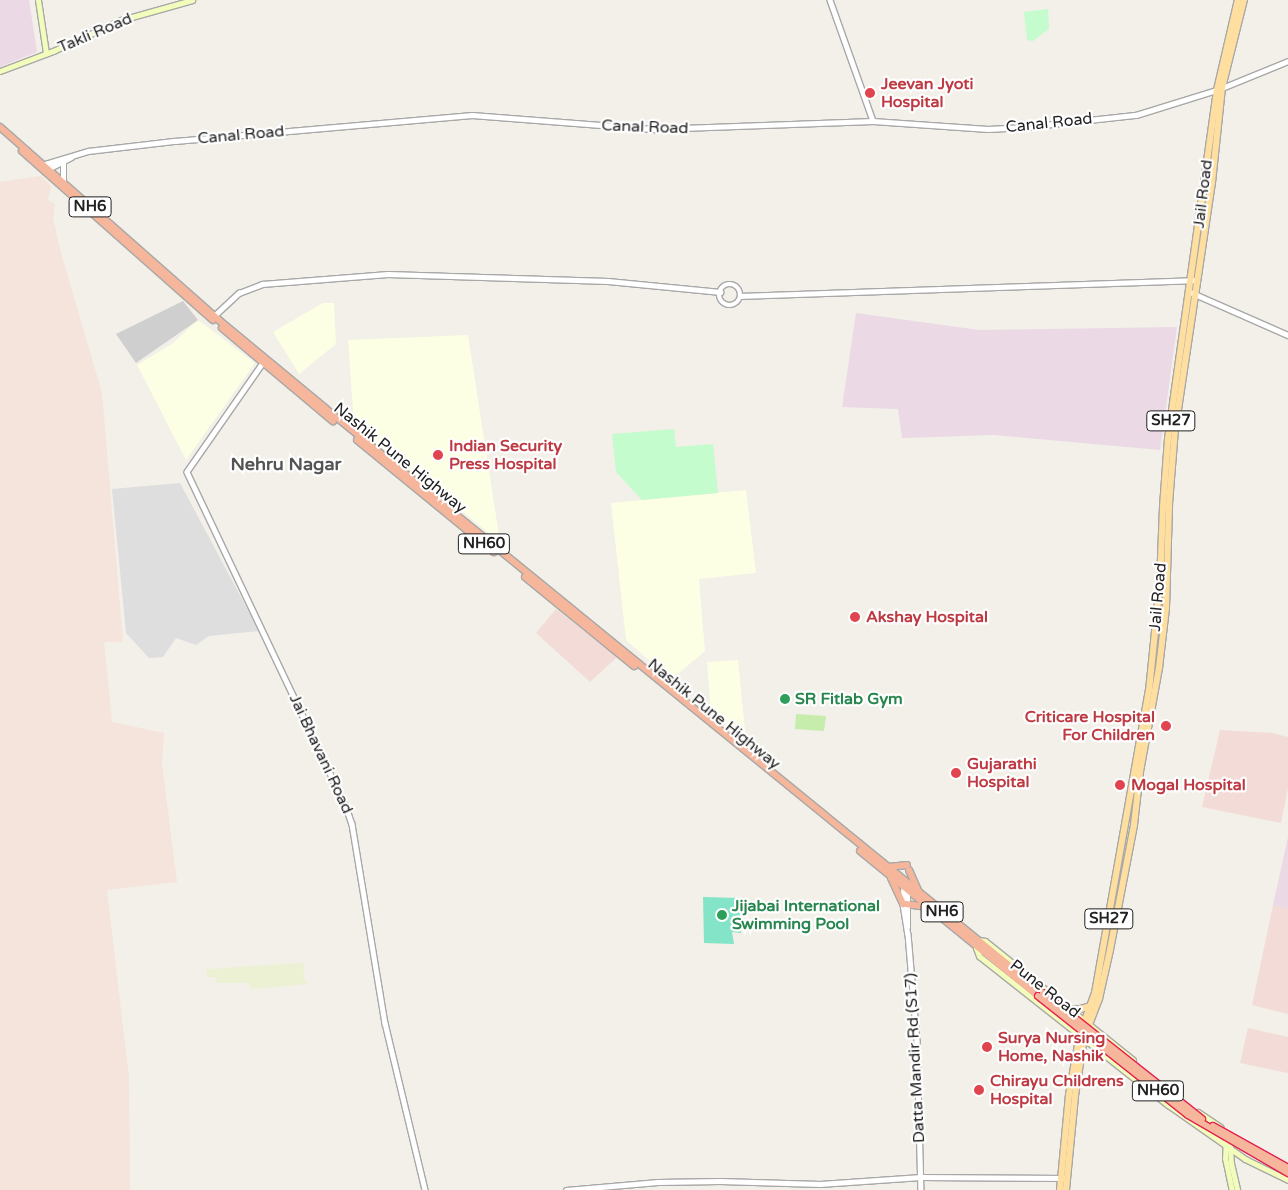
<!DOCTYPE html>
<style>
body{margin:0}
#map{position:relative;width:1288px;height:1190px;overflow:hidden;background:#f2f0e8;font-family:"Varela Round",sans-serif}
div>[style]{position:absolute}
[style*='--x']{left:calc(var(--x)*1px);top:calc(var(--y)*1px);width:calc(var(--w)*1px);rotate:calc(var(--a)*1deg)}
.residential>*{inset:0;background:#dfdede}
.commercial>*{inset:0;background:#f3dbd7}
.industrial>*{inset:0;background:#ebd9e6}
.education>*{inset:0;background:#fcffe4}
.religious>*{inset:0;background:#cfcfcf}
.military>*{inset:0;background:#f4e4db}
.farmland>*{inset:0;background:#ecf1d3}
.grass>*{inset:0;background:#c6edac}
.park>*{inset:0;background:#c4fcce}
.pitch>*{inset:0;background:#83e4c8}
.roads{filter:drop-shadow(1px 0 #a8a8a8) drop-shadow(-1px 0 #a8a8a8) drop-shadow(0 1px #a8a8a8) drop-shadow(0 -1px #a8a8a8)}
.tertiary>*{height:4.5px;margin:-2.25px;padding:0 2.25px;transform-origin:2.25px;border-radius:2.25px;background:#fff}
.tertiary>.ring{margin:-2.25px;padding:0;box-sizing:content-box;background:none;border:4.5px solid #fff;border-radius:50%}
.secondary>*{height:5px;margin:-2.5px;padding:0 2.5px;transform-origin:2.5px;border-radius:2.5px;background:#f3fdbb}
.primary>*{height:5.5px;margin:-2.75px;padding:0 2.75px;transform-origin:2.75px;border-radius:2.75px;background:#ffdfa0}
.trunk>*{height:6px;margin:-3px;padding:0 3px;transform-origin:3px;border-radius:3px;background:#f6b69b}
.bridges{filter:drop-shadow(1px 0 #e42151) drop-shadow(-1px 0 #e42151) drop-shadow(0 1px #e42151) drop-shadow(0 -1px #e42151)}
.trunk-bridge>*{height:6px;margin:-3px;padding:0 3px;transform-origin:3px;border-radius:3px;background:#f6b69b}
.dots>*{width:14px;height:14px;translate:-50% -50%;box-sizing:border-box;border:2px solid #fff;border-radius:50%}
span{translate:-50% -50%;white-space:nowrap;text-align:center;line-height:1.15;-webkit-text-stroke:4.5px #fff;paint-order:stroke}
.shield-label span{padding:1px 4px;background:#fff;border:1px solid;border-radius:4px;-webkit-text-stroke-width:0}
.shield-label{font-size:15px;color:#212121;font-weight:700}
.street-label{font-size:16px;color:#212121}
.health-label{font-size:16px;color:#be3a42;font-weight:700}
.left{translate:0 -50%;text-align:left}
.right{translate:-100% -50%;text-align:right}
.leisure-label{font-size:16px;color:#27864d;font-weight:700}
.neighbourhood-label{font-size:18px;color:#545454;font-weight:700}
</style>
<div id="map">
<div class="residential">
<i style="clip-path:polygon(180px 483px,259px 631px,209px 636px,196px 645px,176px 638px,163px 657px,149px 658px,126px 633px,112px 489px)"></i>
</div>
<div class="commercial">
<i style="clip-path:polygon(556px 609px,617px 657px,590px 682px,536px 633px)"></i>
<i style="clip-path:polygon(1220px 730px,1272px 733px,1288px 737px,1288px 788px,1281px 823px,1202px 807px)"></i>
<i style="clip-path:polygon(1273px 905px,1288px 909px,1288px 1014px,1252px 1005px)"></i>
<i style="clip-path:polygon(1248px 1028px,1288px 1037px,1288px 1073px,1240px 1063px)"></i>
</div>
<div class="industrial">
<i style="clip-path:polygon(0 0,29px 0,37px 52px,0 67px)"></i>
<i style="clip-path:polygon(856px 313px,979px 330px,1177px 327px,1160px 450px,994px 435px,902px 438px,898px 409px,842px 407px)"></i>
<i style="clip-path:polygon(1288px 837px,1288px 909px,1273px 905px)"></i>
</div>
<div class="education">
<i style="clip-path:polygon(323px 303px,334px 303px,336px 344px,299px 374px,273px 332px)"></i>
<i style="clip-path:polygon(198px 320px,255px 363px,186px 460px,137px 365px,172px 344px)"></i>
<i style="clip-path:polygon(468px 335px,500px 542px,354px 425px,348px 340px)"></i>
<i style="clip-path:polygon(746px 490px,756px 573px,699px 579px,705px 651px,671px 680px,626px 640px,611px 503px)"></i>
<i style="clip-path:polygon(738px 660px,746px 740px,711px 713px,707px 662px)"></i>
</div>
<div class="religious">
<i style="clip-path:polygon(183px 301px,198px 320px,136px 363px,116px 334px)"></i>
</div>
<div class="military">
<i style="clip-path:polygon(41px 176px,51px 186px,48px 200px,55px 204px,53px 218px,61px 253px,102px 393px,123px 642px,104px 642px,112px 722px,164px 733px,162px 763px,177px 882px,107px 890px,129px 1078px,130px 1190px,0 1190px,0 182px)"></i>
</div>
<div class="farmland">
<i style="clip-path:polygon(303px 963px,304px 979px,307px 984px,250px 989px,249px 983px,216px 983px,216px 977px,207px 977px,207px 969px)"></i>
</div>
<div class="grass">
<i style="clip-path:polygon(796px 714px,826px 716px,824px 731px,795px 729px)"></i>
</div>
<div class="park">
<i style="clip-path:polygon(1048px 9px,1049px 29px,1033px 41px,1027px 40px,1024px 12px)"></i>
<i style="clip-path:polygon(674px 429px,676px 447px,713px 444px,718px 493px,642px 500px,616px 472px,612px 434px)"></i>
</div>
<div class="pitch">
<i style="clip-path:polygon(703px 897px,739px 898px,741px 933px,732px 932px,734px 944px,704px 943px)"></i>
</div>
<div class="roads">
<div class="tertiary">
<i style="--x:830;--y:0;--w:128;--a:70.4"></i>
<i style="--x:42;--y:165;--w:48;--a:-16.9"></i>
<i style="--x:88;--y:151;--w:88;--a:-6.6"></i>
<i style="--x:175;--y:141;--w:298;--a:-5"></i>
<i style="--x:472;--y:115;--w:184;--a:4.4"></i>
<i style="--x:655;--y:129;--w:218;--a:-2.1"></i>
<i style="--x:873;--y:121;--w:115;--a:4"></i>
<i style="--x:988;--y:129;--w:37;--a:-3"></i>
<i style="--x:1025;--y:127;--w:112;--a:-6.2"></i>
<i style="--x:1136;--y:115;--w:85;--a:-17.2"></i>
<i style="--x:1217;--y:90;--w:77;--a:-22.2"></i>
<i style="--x:46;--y:170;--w:28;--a:-27"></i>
<i style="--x:63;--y:181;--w:19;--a:-90"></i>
<i class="ring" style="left:719px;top:284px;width:17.5px;height:17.5px"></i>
<i style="--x:1190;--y:292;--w:107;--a:23.7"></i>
<i style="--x:741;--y:296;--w:456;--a:-2"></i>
<i style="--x:214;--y:316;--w:34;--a:-43"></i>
<i style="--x:239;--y:293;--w:25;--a:-21"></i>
<i style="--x:262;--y:284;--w:126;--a:-4.5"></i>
<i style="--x:388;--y:274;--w:220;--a:1.8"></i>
<i style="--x:608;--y:281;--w:113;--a:5.6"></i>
<i style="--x:265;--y:360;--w:136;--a:124.9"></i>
<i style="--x:187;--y:472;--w:368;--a:64.6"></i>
<i style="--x:345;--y:804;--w:21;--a:71"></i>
<i style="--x:352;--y:824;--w:202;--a:80.6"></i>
<i style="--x:385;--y:1023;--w:172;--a:76.5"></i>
<i style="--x:904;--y:885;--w:19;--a:93"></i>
<i style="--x:903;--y:904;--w:30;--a:81"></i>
<i style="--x:908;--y:934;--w:107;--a:85.2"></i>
<i style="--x:917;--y:1041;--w:149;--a:88.5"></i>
<i style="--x:907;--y:927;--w:38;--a:-90"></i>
<i style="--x:566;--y:1190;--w:92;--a:-5"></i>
<i style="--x:658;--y:1182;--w:62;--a:-0.9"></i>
<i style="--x:720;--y:1181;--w:100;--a:1.7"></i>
<i style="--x:820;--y:1184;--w:101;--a:-4"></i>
<i style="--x:921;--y:1177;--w:142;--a:0.4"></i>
</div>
<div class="secondary">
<i style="--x:38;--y:0;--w:54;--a:81.4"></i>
<i style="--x:0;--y:71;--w:57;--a:-20.7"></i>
<i style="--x:53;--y:51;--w:75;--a:-24.5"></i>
<i style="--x:121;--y:20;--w:74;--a:-15.7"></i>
<i style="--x:978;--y:940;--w:7;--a:8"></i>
<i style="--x:985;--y:941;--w:190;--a:38.8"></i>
<i style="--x:976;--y:948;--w:9;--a:69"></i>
<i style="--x:979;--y:956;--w:241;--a:38.3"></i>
<i style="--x:1168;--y:1105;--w:94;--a:35"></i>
<i style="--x:1245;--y:1159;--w:48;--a:26"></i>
<i style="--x:1198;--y:1112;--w:27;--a:34"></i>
<i style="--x:1226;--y:1134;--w:24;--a:92"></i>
<i style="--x:1225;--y:1158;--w:33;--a:78"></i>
<i style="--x:1230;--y:1146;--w:17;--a:87"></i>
<i style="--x:1231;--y:1163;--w:28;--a:77"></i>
</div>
<div class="primary">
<i style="--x:1069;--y:1009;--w:12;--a:0"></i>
<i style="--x:1081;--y:1009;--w:10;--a:-17"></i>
<i style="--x:1060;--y:1190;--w:95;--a:-84.6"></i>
<i style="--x:1069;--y:1095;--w:62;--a:-79.8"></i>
<i style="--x:1080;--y:1034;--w:44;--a:-69.9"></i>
<i style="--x:1095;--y:993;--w:307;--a:-79.9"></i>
<i style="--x:1149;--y:691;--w:110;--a:-84.2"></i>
<i style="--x:1160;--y:582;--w:75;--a:-87.7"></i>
<i style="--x:1163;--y:507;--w:68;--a:-85.8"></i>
<i style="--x:1168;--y:439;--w:352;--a:-82"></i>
<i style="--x:1217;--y:90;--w:92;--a:-76.9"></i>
<i style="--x:1066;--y:1190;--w:94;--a:-84.5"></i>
<i style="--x:1075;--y:1096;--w:59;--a:-81.2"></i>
<i style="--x:1084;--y:1038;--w:42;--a:-69"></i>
<i style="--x:1099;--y:999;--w:50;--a:-77.3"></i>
<i style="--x:1110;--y:950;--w:127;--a:-79.1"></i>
<i style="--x:1134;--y:825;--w:53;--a:-83.5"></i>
<i style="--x:1140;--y:772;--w:106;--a:-79.6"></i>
<i style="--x:1159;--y:668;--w:60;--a:-83.3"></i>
<i style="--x:1166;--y:608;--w:104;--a:-88.3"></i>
<i style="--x:1169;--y:504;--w:74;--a:-85.4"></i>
<i style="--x:1175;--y:430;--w:250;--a:-81.5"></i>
<i style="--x:1212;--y:183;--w:96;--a:-84"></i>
<i style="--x:1222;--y:88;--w:91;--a:-76"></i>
</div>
<div class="trunk">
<i style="--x:0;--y:127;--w:293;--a:41.4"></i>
<i style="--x:220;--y:321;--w:136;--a:39.6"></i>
<i style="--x:325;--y:408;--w:926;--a:39.17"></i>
<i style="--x:22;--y:151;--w:255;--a:41.5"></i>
<i style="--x:222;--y:328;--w:145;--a:40"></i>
<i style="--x:357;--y:440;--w:177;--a:39.3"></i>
<i style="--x:525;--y:577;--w:141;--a:39.2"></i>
<i style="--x:860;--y:851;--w:230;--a:39.2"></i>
<i style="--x:888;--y:867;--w:19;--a:-6"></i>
<i style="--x:909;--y:870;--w:24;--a:66"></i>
<i style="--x:891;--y:878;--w:29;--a:65"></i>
<i style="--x:906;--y:904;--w:21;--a:8"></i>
</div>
</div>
<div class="bridges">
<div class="trunk-bridge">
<i style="--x:1043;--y:993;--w:203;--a:38.4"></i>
<i style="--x:1038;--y:996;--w:191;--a:38.4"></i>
<i style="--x:1188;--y:1115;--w:116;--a:30.1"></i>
<i style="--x:1213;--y:1126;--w:86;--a:29.2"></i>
</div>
</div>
<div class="dots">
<i style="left:870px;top:93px;background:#e0444e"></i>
<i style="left:438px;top:455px;background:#e0444e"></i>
<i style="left:855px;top:617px;background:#e0444e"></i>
<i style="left:785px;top:699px;background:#2e9e5b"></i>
<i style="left:1166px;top:726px;background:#e0444e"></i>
<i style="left:956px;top:773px;background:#e0444e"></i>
<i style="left:1120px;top:785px;background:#e0444e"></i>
<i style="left:722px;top:915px;background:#2e9e5b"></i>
<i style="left:987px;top:1047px;background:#e0444e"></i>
<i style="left:979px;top:1090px;background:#e0444e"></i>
</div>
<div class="shield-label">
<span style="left:90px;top:207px">NH6</span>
<span style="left:1171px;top:421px">SH27</span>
<span style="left:484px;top:544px">NH60</span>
<span style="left:942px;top:912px">NH6</span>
<span style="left:1109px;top:919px">SH27</span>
<span style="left:1158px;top:1091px">NH60</span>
</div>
<div class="street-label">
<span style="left:95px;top:33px;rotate:-23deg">Takli Road</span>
<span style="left:1049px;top:123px;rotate:-6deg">Canal Road</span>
<span style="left:645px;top:127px;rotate:2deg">Canal Road</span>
<span style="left:241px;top:135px;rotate:-5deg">Canal Road</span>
<span style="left:1203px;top:194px;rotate:-83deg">Jail Road</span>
<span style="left:400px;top:458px;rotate:39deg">Nashik Pune Highway</span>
<span style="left:1158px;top:597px;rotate:-85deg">Jail Road</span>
<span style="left:714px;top:714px;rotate:39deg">Nashik Pune Highway</span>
<span style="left:321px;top:754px;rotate:65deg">Jai Bhavani Road</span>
<span style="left:1045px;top:989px;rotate:38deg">Pune Road</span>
<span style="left:915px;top:1058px;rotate:-93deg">Datta Mandir Rd (S17)</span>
</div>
<div class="health-label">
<span class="left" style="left:881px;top:93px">Jeevan Jyoti<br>Hospital</span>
<span class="left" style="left:449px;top:455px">Indian Security<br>Press Hospital</span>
<span class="left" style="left:866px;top:617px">Akshay Hospital</span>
<span class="right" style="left:1155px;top:726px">Criticare Hospital<br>For Children</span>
<span class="left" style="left:967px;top:773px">Gujarathi<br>Hospital</span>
<span class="left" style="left:1131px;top:785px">Mogal Hospital</span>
<span class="left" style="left:998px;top:1047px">Surya Nursing<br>Home, Nashik</span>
<span class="left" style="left:990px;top:1090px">Chirayu Childrens<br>Hospital</span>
</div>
<div class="leisure-label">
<span class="left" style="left:795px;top:699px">SR Fitlab Gym</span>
<span class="left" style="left:732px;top:915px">Jijabai International<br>Swimming Pool</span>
</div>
<div class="neighbourhood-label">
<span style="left:286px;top:464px">Nehru Nagar</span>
</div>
</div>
